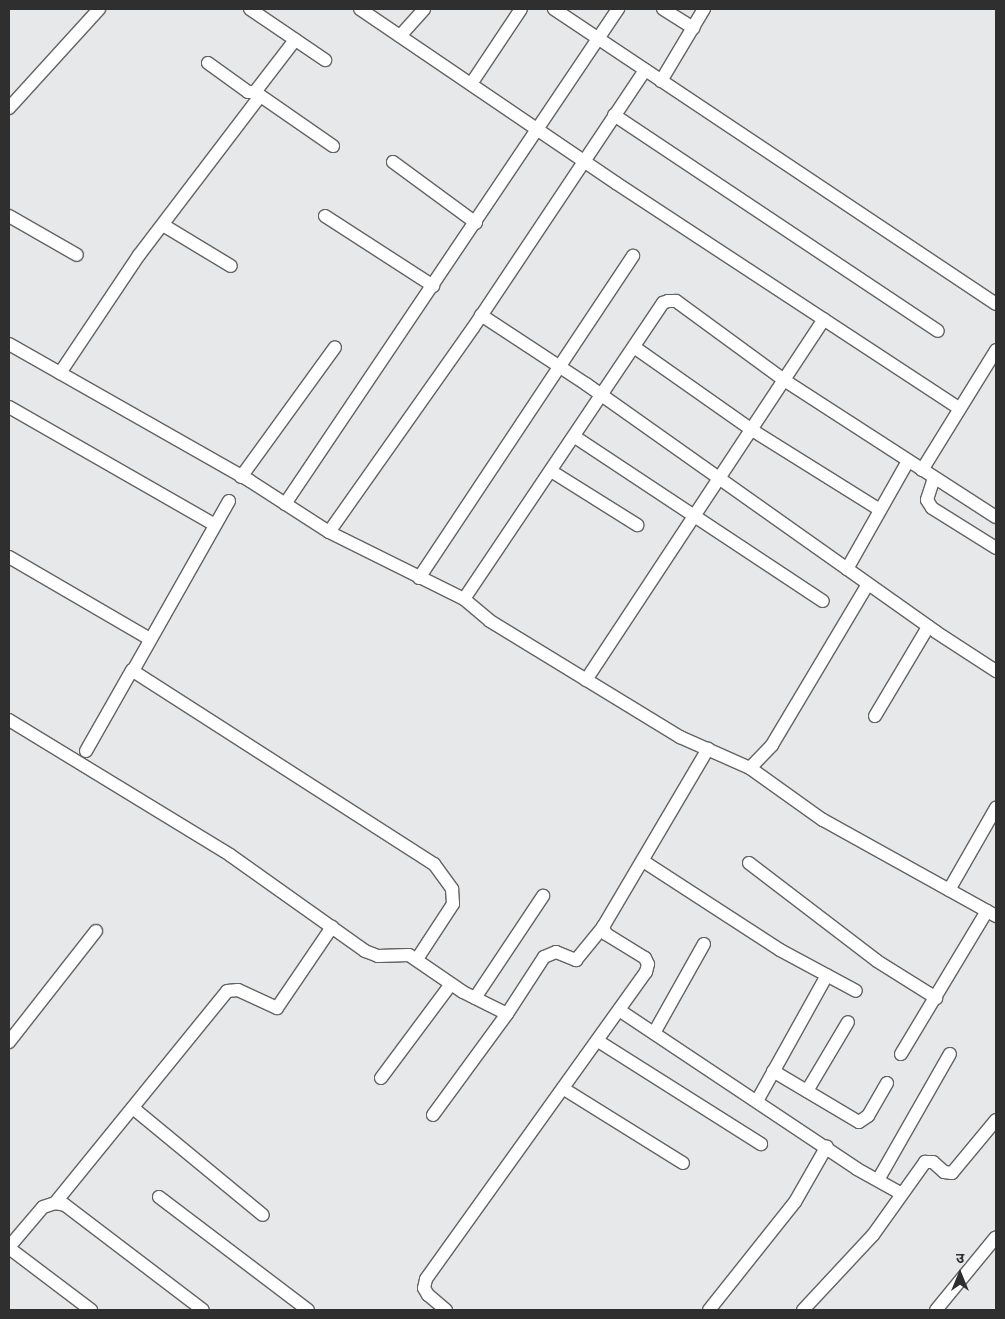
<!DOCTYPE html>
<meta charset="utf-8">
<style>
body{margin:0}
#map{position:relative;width:1005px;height:1319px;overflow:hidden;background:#e7e8e9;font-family:Bitter,"Noto Sans Devanagari",serif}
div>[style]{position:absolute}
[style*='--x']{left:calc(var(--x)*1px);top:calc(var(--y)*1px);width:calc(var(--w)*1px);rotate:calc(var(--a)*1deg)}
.roads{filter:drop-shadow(1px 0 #636364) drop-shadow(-1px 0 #636364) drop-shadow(0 1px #636364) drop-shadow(0 -1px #636364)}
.minor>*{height:12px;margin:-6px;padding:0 6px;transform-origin:6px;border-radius:6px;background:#fff}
span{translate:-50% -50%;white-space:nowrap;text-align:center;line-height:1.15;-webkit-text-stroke:4px #e7e8e9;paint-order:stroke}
.frame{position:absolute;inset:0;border:10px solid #2f2f30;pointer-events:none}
.north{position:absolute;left:935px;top:1249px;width:50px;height:50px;-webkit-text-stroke:4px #e7e8e9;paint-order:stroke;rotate:0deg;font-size:14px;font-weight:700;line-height:20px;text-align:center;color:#2f2f30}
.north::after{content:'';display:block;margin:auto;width:18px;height:22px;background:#2f2f30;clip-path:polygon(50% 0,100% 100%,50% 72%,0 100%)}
</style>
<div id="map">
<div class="roads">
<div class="minor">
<i style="--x:250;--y:9;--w:91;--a:34.2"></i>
<i style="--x:360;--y:9;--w:310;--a:34.2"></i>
<i style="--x:616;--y:183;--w:410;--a:33.3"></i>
<i style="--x:554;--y:9;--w:531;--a:33.72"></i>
<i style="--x:663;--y:9;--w:36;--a:32"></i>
<i style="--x:400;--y:36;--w:36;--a:-48"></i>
<i style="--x:208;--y:63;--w:49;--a:35.9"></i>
<i style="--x:248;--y:92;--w:7;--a:0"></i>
<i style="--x:255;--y:92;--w:66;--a:-52.4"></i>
<i style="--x:661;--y:81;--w:84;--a:-59.2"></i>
<i style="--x:471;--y:84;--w:90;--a:-56.3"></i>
<i style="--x:255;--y:92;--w:95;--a:34.7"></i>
<i style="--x:9;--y:108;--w:134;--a:-47.7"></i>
<i style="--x:614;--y:115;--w:389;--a:33.7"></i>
<i style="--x:393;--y:162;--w:103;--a:36.3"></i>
<i style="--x:9;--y:216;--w:78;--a:29.8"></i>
<i style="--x:325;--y:216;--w:129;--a:32.9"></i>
<i style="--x:163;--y:225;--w:79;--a:31.1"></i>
<i style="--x:481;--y:315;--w:126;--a:33.3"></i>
<i style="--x:586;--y:384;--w:429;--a:35.3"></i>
<i style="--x:936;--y:632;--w:72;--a:33"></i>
<i style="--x:9;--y:344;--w:277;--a:29.6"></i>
<i style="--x:250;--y:481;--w:94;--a:32.8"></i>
<i style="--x:329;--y:532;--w:151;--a:26.4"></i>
<i style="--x:464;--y:599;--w:34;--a:40"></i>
<i style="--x:490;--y:621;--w:223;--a:31.4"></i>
<i style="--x:680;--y:737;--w:77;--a:23.9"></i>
<i style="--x:750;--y:768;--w:90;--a:35.5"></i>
<i style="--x:823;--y:820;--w:198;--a:29"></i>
<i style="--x:634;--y:347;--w:144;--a:35.1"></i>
<i style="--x:752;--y:430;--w:151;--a:32"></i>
<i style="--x:60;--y:373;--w:142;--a:-56.2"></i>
<i style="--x:139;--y:255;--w:200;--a:-52.7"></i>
<i style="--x:9;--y:407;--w:237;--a:29.8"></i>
<i style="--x:575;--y:437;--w:297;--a:33.5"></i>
<i style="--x:922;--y:470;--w:141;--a:-58.3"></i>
<i style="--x:551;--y:471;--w:102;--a:32.1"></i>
<i style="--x:241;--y:477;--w:160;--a:-54.1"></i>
<i style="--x:934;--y:478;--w:23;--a:108"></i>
<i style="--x:927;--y:500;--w:9;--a:58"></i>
<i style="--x:932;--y:508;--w:75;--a:32"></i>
<i style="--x:229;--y:501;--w:195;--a:119.5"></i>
<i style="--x:133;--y:671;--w:358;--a:32.7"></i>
<i style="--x:434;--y:864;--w:31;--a:54"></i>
<i style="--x:452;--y:889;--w:15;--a:86"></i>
<i style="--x:453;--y:904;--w:66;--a:123.2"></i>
<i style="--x:285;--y:504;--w:597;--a:-56.07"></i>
<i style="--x:329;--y:532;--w:250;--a:-54.8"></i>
<i style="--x:473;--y:328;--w:310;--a:-56.3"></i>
<i style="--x:9;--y:557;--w:163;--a:30.2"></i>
<i style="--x:847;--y:569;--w:124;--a:-60.5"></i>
<i style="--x:419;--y:578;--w:387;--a:-56.4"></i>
<i style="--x:464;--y:599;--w:357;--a:-56.1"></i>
<i style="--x:663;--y:303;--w:5;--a:-22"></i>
<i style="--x:668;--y:301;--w:8;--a:0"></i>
<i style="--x:676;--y:301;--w:134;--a:36.2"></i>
<i style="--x:784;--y:380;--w:252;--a:32.9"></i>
<i style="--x:586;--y:680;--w:432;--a:-56.6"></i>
<i style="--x:875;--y:716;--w:104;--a:-59.2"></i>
<i style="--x:9;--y:720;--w:259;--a:31.4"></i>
<i style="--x:230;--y:855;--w:166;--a:35.4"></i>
<i style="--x:365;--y:951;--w:14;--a:21"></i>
<i style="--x:378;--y:956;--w:31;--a:-2"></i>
<i style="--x:409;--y:955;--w:65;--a:34.4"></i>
<i style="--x:463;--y:992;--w:49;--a:26.6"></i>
<i style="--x:86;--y:751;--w:93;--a:-60.4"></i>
<i style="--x:750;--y:768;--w:32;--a:-46"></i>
<i style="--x:772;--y:745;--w:187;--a:-59.2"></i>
<i style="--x:643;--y:861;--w:163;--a:33"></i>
<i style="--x:780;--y:950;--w:86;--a:28.3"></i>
<i style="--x:749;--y:863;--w:161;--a:37.4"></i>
<i style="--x:877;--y:961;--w:70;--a:32.1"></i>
<i style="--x:949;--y:890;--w:95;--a:-60.2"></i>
<i style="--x:475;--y:998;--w:123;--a:-56.3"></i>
<i style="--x:619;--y:1010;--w:286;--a:33.7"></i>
<i style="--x:857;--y:1169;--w:51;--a:29.1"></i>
<i style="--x:654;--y:1033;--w:102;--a:-60.7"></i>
<i style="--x:598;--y:1041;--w:193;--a:32.3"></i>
<i style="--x:9;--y:1042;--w:141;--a:-51.9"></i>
<i style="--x:901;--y:1054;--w:167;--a:-59"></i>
<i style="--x:773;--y:1071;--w:100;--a:30.7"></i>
<i style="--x:859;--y:1122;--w:11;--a:-34"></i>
<i style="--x:868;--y:1116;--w:38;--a:-60"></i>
<i style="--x:381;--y:1078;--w:117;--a:-53.3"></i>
<i style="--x:564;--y:1089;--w:140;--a:31.9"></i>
<i style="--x:807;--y:1091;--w:80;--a:-59.3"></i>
<i style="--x:757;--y:1101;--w:144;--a:-60.9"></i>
<i style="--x:133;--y:1108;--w:168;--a:39.5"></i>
<i style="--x:433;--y:1115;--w:125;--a:-53.8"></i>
<i style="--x:507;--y:1014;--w:68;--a:-57"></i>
<i style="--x:544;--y:957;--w:13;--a:-23"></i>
<i style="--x:556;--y:952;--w:22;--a:22"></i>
<i style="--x:576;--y:960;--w:43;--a:-50.7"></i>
<i style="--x:878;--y:1180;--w:145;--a:-60.3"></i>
<i style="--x:159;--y:1197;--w:187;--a:37.2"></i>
<i style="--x:55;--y:1203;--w:273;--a:-50.9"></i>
<i style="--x:227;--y:991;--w:11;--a:-5"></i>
<i style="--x:238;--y:990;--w:43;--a:24.8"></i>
<i style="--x:277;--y:1008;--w:98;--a:-55.8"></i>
<i style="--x:9;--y:1247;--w:52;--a:-49.6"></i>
<i style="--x:43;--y:1207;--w:13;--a:-18"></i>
<i style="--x:55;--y:1203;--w:10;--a:11"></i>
<i style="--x:65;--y:1205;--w:173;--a:37.3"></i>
<i style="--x:9;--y:1248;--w:103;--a:37.1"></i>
<i style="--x:446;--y:1310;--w:23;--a:-140"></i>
<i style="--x:428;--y:1295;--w:8;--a:-120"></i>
<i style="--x:424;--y:1288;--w:9;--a:-77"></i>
<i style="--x:426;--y:1279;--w:378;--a:-54.4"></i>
<i style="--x:646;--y:972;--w:8;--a:-76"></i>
<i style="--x:648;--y:964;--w:7;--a:-117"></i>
<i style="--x:645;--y:958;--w:46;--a:-148.4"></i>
<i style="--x:606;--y:934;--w:8;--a:-113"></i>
<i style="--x:603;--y:927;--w:207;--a:-59.5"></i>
<i style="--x:709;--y:1310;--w:138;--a:-51.5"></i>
<i style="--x:795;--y:1202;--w:64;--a:-60.3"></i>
<i style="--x:803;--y:1310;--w:103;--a:-47"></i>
<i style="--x:873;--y:1235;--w:90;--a:-54.5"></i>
<i style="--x:925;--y:1162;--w:8;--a:0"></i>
<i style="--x:933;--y:1162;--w:15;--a:42"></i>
<i style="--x:944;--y:1172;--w:8;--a:7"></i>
<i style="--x:952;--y:1173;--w:69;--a:-50.3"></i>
<i style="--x:936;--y:1310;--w:94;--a:-50.6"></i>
</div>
</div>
<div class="frame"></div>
<div class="north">उ</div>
</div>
